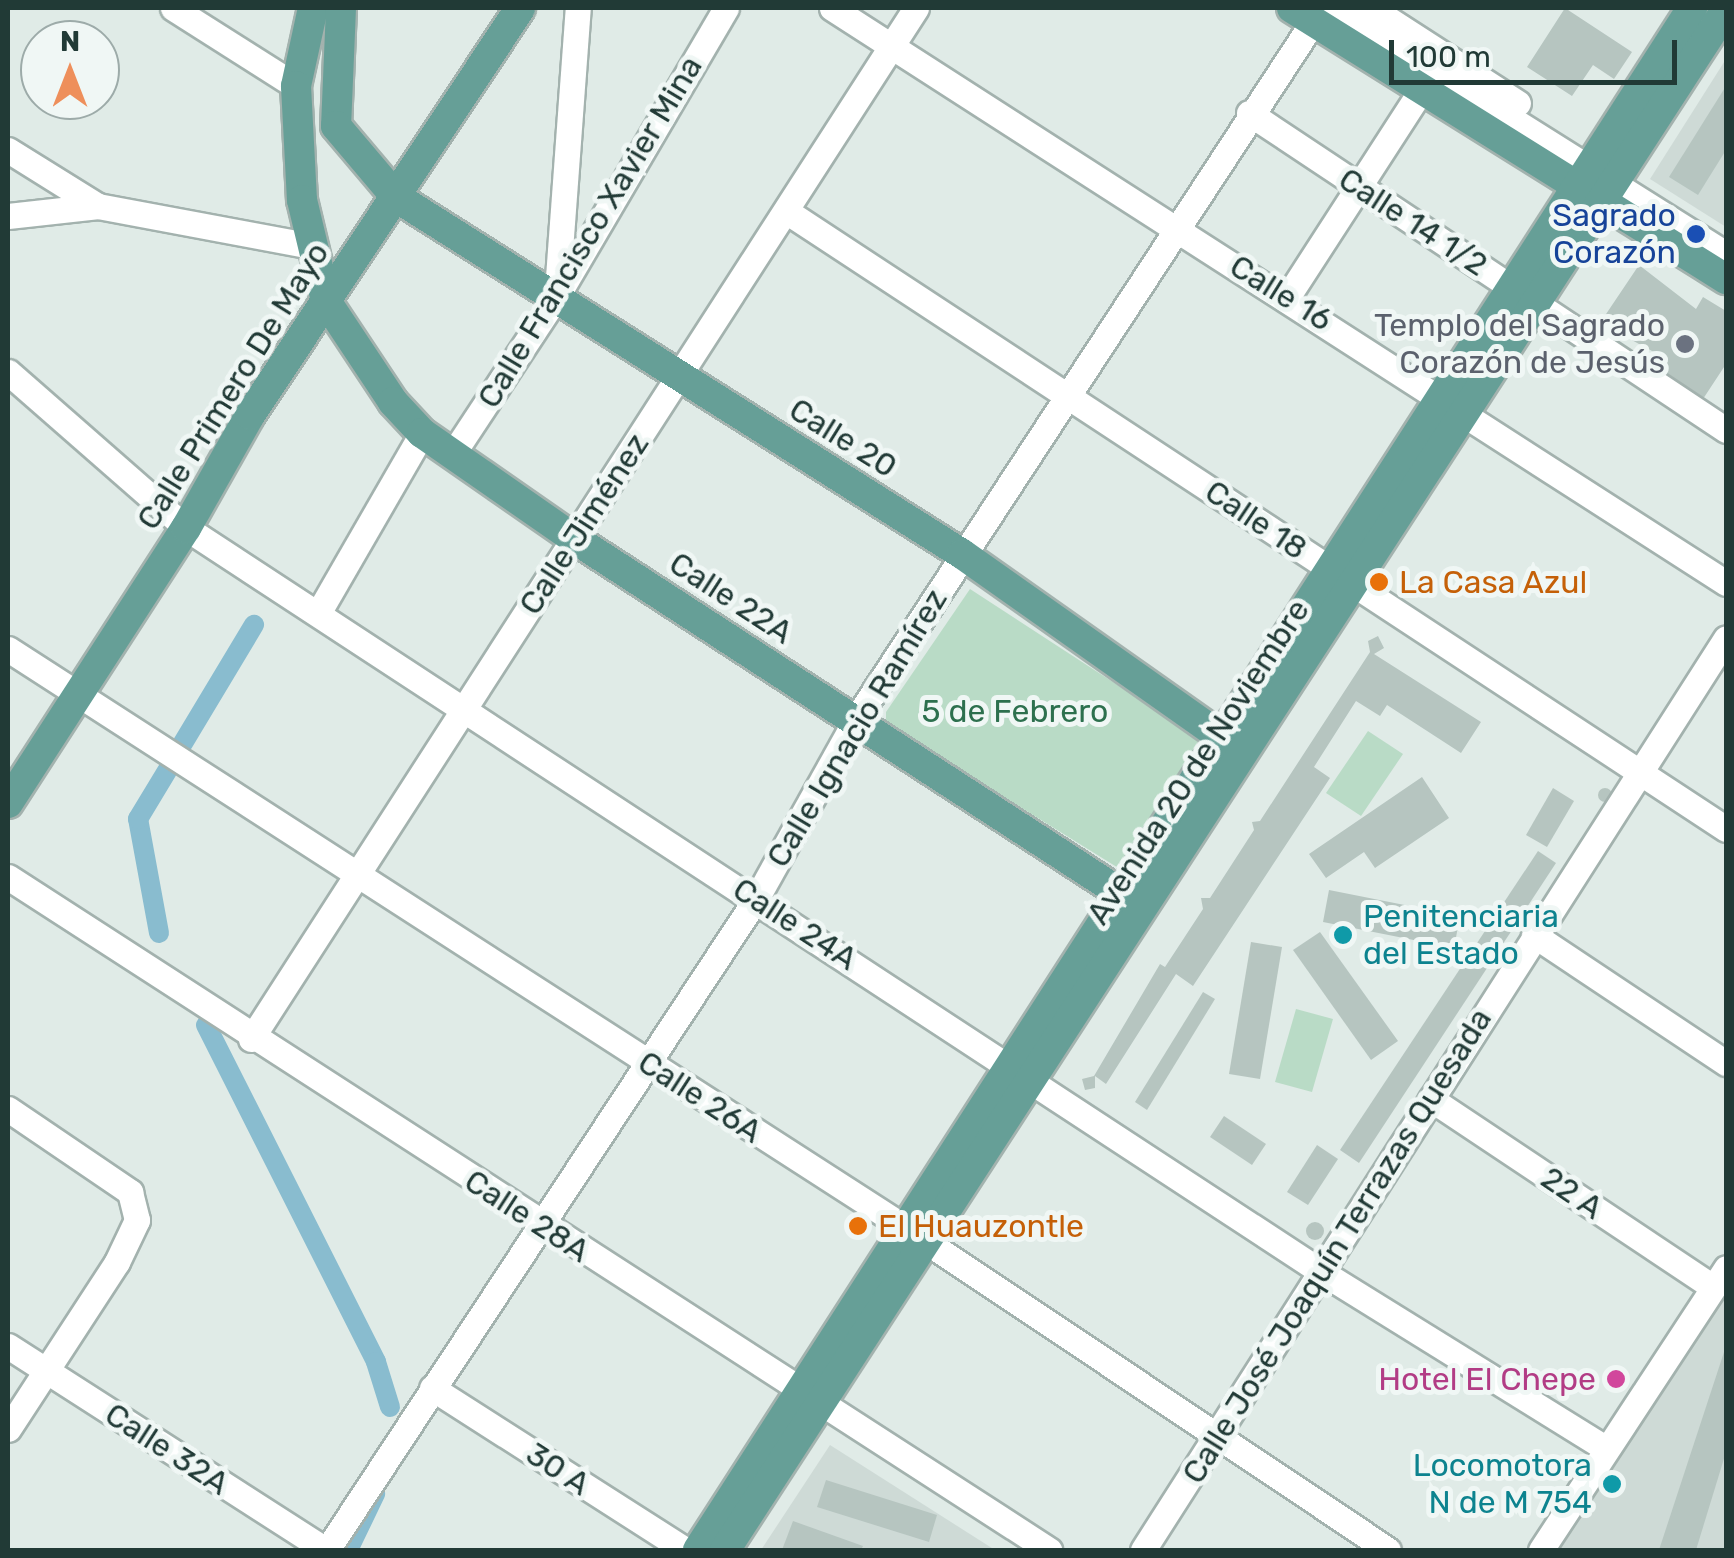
<!DOCTYPE html>
<meta charset="utf-8">
<style>
body{margin:0}
#map{position:relative;width:1734px;height:1558px;overflow:hidden;background:#e0ebe7;font-family:Rubik,sans-serif}
div>[style]{position:absolute}
[style*='--x']{left:calc(var(--x)*1px);top:calc(var(--y)*1px);width:calc(var(--w)*1px);rotate:calc(var(--a)*1deg)}
.built>*{inset:0;background:#cedad6}
.green>*{inset:0;background:#b9dbc6}
.canal>*{height:20px;margin:-10px;padding:0 10px;transform-origin:10px;border-radius:10px;background:#89bccf}
.building>*{inset:0;background:#b6c5c0}
.round{border-radius:50%}
.roads{filter:drop-shadow(2px 0 #a3b2ae) drop-shadow(-2px 0 #a3b2ae) drop-shadow(0 2px #a3b2ae) drop-shadow(0 -2px #a3b2ae)}
.minor>*{height:25px;margin:-12.5px;padding:0 12.5px;transform-origin:12.5px;border-radius:12.5px;background:#fff}
.major>*{height:30px;margin:-15px;padding:0 15px;transform-origin:15px;border-radius:15px;background:#669f97}
.dots>*{width:28px;height:28px;translate:-50% -50%;box-sizing:border-box;border:5px solid #f0f7f5;border-radius:50%}
span{translate:-50% -50%;white-space:nowrap;text-align:center;line-height:1.15;-webkit-text-stroke:10px #f0f7f5;paint-order:stroke}
.transit-label{font-size:32px;color:#164399}
.right{translate:-100% -50%;text-align:right}
.street-label{font-size:32px;color:#213a36}
.worship-label{font-size:32px;color:#5b616d}
.food-label{font-size:32px;color:#c56008}
.left{translate:0 -50%;text-align:left}
.park-label{font-size:32px;color:#2d704e}
.culture-label{font-size:32px;color:#0d838f}
.hotel-label{font-size:32px;color:#b23c85}
.frame{position:absolute;inset:0;border:10px solid #213a36;pointer-events:none}
.north{position:absolute;left:20px;top:20px;width:100px;height:100px;box-sizing:border-box;background:#f0f7f5;border:2px solid #9daba9;border-radius:50%;rotate:0deg;font-size:28px;font-weight:700;line-height:40px;text-align:center;color:#213a36}
.north::after{content:'';display:block;margin:auto;width:35px;height:45px;background:#ee8f5b;clip-path:polygon(50% 0,100% 100%,50% 72%,0 100%)}
.scale{position:absolute;left:1389px;top:40px;width:288px;height:45px;box-sizing:border-box;border:5px solid #213a36;border-top:0;padding-left:12px;font-size:30px;line-height:35px;white-space:nowrap;color:#213a36;-webkit-text-stroke:8px #f0f7f5;paint-order:stroke}
</style>
<div id="map">
<div class="built">
<i style="clip-path:polygon(1726px 59px,1726px 227px,1650px 179px)"></i>
<i style="clip-path:polygon(1726px 1291px,1726px 1550px,1557px 1550px)"></i>
<i style="clip-path:polygon(830px 1445px,995px 1550px,761px 1550px)"></i>
</div>
<div class="green">
<i style="clip-path:polygon(970px 589px,1202px 740px,1120px 869px,886px 724px,886px 712px)"></i>
<i style="clip-path:polygon(1368px 731px,1403px 754px,1361px 816px,1326px 793px)"></i>
<i style="clip-path:polygon(1296px 1009px,1333px 1019px,1312px 1092px,1275px 1082px)"></i>
</div>
<div class="canal">
<i style="--x:183;--y:743;--w:138;--a:-59"></i>
<i style="--x:159;--y:933;--w:116;--a:-100.4"></i>
<i style="--x:138;--y:819;--w:56;--a:-58.9"></i>
<i style="--x:206;--y:1025;--w:377;--a:63.2"></i>
<i style="--x:376;--y:1362;--w:47;--a:72.7"></i>
<i style="--x:350;--y:1546;--w:58;--a:-64.3"></i>
</div>
<div class="building">
<i style="clip-path:polygon(1565px 8px,1632px 52px,1614px 79px,1593px 65px,1572px 96px,1527px 67px)"></i>
<i style="clip-path:polygon(1726px 86px,1726px 150px,1698px 195px,1669px 177px)"></i>
<i style="clip-path:polygon(1639px 265px,1696px 309px,1703px 297px,1726px 311px,1726px 364px,1703px 399px,1658px 369px,1665px 358px,1600px 323px)"></i>
<i style="clip-path:polygon(1378px 636px,1384px 648px,1374px 654px,1481px 722px,1461px 753px,1387px 705px,1380px 716px,1356px 701px,1314px 767px,1330px 778px,1193px 986px,1176px 974px,1106px 1084px,1095px 1076px,1095px 1088px,1085px 1090px,1082px 1079px,1094px 1076px,1160px 964px,1165px 967px,1203px 909px,1201px 898px,1210px 898px,1254px 830px,1252px 822px,1260px 821px,1370px 652px,1368px 641px)"></i>
<i style="clip-path:polygon(1422px 777px,1449px 818px,1375px 868px,1364px 852px,1326px 878px,1309px 854px)"></i>
<i style="clip-path:polygon(1553px 788px,1574px 801px,1547px 847px,1526px 835px)"></i>
<i class="round" style="left:1598px;top:788px;width:14px;height:14px"></i>
<i style="clip-path:polygon(1538px 851px,1556px 863px,1359px 1163px,1340px 1150px)"></i>
<i style="clip-path:polygon(1329px 890px,1460px 916px,1454px 948px,1323px 922px)"></i>
<i style="clip-path:polygon(1320px 932px,1398px 1041px,1371px 1060px,1293px 950px)"></i>
<i style="clip-path:polygon(1251px 942px,1282px 947px,1260px 1079px,1229px 1074px)"></i>
<i style="clip-path:polygon(1203px 992px,1215px 999px,1147px 1110px,1135px 1102px)"></i>
<i style="clip-path:polygon(1224px 1116px,1266px 1144px,1252px 1165px,1210px 1137px)"></i>
<i style="clip-path:polygon(1317px 1145px,1338px 1159px,1308px 1205px,1287px 1192px)"></i>
<i class="round" style="left:1306px;top:1222px;width:18px;height:18px"></i>
<i style="clip-path:polygon(1726px 1346px,1726px 1452px,1696px 1550px,1659px 1550px)"></i>
<i style="clip-path:polygon(826px 1480px,937px 1515px,929px 1542px,817px 1507px)"></i>
<i style="clip-path:polygon(793px 1521px,863px 1546px,861px 1550px,782px 1550px)"></i>
</div>
<div class="roads">
<div class="minor">
<i style="--x:173;--y:8;--w:146;--a:32.4"></i>
<i style="--x:832;--y:8;--w:1063;--a:32.75"></i>
<i style="--x:1335;--y:8;--w:462;--a:32.2"></i>
<i style="--x:1371;--y:8;--w:175;--a:32.9"></i>
<i style="--x:1249;--y:113;--w:573;--a:33.61"></i>
<i style="--x:8;--y:150;--w:106;--a:31.9"></i>
<i style="--x:786;--y:211;--w:1125;--a:33.32"></i>
<i style="--x:8;--y:216;--w:91;--a:-6.3"></i>
<i style="--x:98;--y:206;--w:218;--a:10.6"></i>
<i style="--x:557;--y:291;--w:284;--a:-85.8"></i>
<i style="--x:1288;--y:296;--w:247;--a:-57.1"></i>
<i style="--x:8;--y:372;--w:237;--a:41.2"></i>
<i style="--x:186;--y:528;--w:1359;--a:33.23"></i>
<i style="--x:1323;--y:1273;--w:332;--a:31.8"></i>
<i style="--x:452;--y:455;--w:191;--a:-56.6"></i>
<i style="--x:557;--y:296;--w:334;--a:-59.6"></i>
<i style="--x:320;--y:610;--w:204;--a:-60"></i>
<i style="--x:8;--y:649;--w:1072;--a:32.82"></i>
<i style="--x:909;--y:1230;--w:576;--a:33.75"></i>
<i style="--x:8;--y:877;--w:1240;--a:32.88"></i>
<i style="--x:1534;--y:935;--w:231;--a:33.7"></i>
<i style="--x:251;--y:1039;--w:1227;--a:-57.18"></i>
<i style="--x:1431;--y:1099;--w:339;--a:33.7"></i>
<i style="--x:8;--y:1109;--w:148;--a:34.2"></i>
<i style="--x:130;--y:1192;--w:29;--a:76"></i>
<i style="--x:137;--y:1220;--w:47;--a:115.5"></i>
<i style="--x:117;--y:1262;--w:199;--a:123.1"></i>
<i style="--x:8;--y:1346;--w:378;--a:32.7"></i>
<i style="--x:432;--y:1388;--w:300;--a:32.6"></i>
<i style="--x:327;--y:1550;--w:780;--a:-56.62"></i>
<i style="--x:756;--y:899;--w:206;--a:-60.9"></i>
<i style="--x:856;--y:719;--w:850;--a:-56.76"></i>
<i style="--x:1143;--y:1550;--w:1082;--a:-57.41"></i>
<i style="--x:1541;--y:1550;--w:337;--a:-56.7"></i>
</div>
<div class="major">
<i style="--x:313;--y:8;--w:80;--a:102.3"></i>
<i style="--x:296;--y:86;--w:114;--a:87"></i>
<i style="--x:302;--y:200;--w:104;--a:76.6"></i>
<i style="--x:326;--y:301;--w:121;--a:56.4"></i>
<i style="--x:393;--y:402;--w:42;--a:46.9"></i>
<i style="--x:422;--y:433;--w:184;--a:34.8"></i>
<i style="--x:573;--y:538;--w:671;--a:32.96"></i>
<i style="--x:341;--y:8;--w:118;--a:92.4"></i>
<i style="--x:336;--y:126;--w:93;--a:49.8"></i>
<i style="--x:396;--y:197;--w:669;--a:32.24"></i>
<i style="--x:962;--y:554;--w:332;--a:35.2"></i>
<i style="--x:1292;--y:8;--w:512;--a:31.98"></i>
<i style="--x:8;--y:803;--w:328;--a:-57.1"></i>
<i style="--x:186;--y:528;--w:130;--a:-60.5"></i>
<i style="--x:250;--y:415;--w:488;--a:-56.4"></i>
<i style="--x:698;--y:1550;--w:1835;--a:-57.19"></i>
<i style="--x:725;--y:1550;--w:1837;--a:-56.98"></i>
</div>
</div>
<div class="dots">
<i style="left:1696px;top:234px;background:#1a4fb4"></i>
<i style="left:1685px;top:344px;background:#6b7280"></i>
<i style="left:1379px;top:582px;background:#e8710a"></i>
<i style="left:1343px;top:935px;background:#0f9aa8"></i>
<i style="left:858px;top:1226px;background:#e8710a"></i>
<i style="left:1616px;top:1379px;background:#d1479c"></i>
<i style="left:1612px;top:1484px;background:#0f9aa8"></i>
</div>
<div class="transit-label">
<span class="right" style="left:1676px;top:234px">Sagrado<br>Corazón</span>
</div>
<div class="street-label">
<span style="left:1413px;top:222px;rotate:33deg">Calle 14 1/2</span>
<span style="left:590px;top:232px;rotate:-59deg">Calle Francisco Xavier Mina</span>
<span style="left:1281px;top:293px;rotate:32deg">Calle 16</span>
<span style="left:233px;top:386px;rotate:-58deg">Calle Primero De Mayo</span>
<span style="left:843px;top:438px;rotate:32deg">Calle 20</span>
<span style="left:1256px;top:520px;rotate:34deg">Calle 18</span>
<span style="left:584px;top:524px;rotate:-57deg">Calle Jiménez</span>
<span style="left:731px;top:598px;rotate:33deg">Calle 22A</span>
<span style="left:857px;top:728px;rotate:-59deg">Calle Ignacio Ramírez</span>
<span style="left:1198px;top:762px;rotate:-57deg">Avenida 20 de Noviembre</span>
<span style="left:795px;top:924px;rotate:33deg">Calle 24A</span>
<span style="left:700px;top:1097px;rotate:33deg">Calle 26A</span>
<span style="left:1572px;top:1193px;rotate:34deg">22 A</span>
<span style="left:527px;top:1216px;rotate:33deg">Calle 28A</span>
<span style="left:1337px;top:1246px;rotate:-58deg">Calle José Joaquín Terrazas Quesada</span>
<span style="left:167px;top:1449px;rotate:33deg">Calle 32A</span>
<span style="left:558px;top:1469px;rotate:33deg">30 A</span>
</div>
<div class="worship-label">
<span class="right" style="left:1665px;top:344px">Templo del Sagrado<br>Corazón de Jesús</span>
</div>
<div class="food-label">
<span class="left" style="left:1399px;top:582px">La Casa Azul</span>
<span class="left" style="left:878px;top:1226px">El Huauzontle</span>
</div>
<div class="park-label">
<span style="left:1015px;top:711px">5 de Febrero</span>
</div>
<div class="culture-label">
<span class="left" style="left:1363px;top:935px">Penitenciaria<br>del Estado</span>
<span class="right" style="left:1592px;top:1484px">Locomotora<br>N de M 754</span>
</div>
<div class="hotel-label">
<span class="right" style="left:1596px;top:1379px">Hotel El Chepe</span>
</div>
<div class="frame"></div>
<div class="north">N</div>
<div class="scale">100 m</div>
</div>
